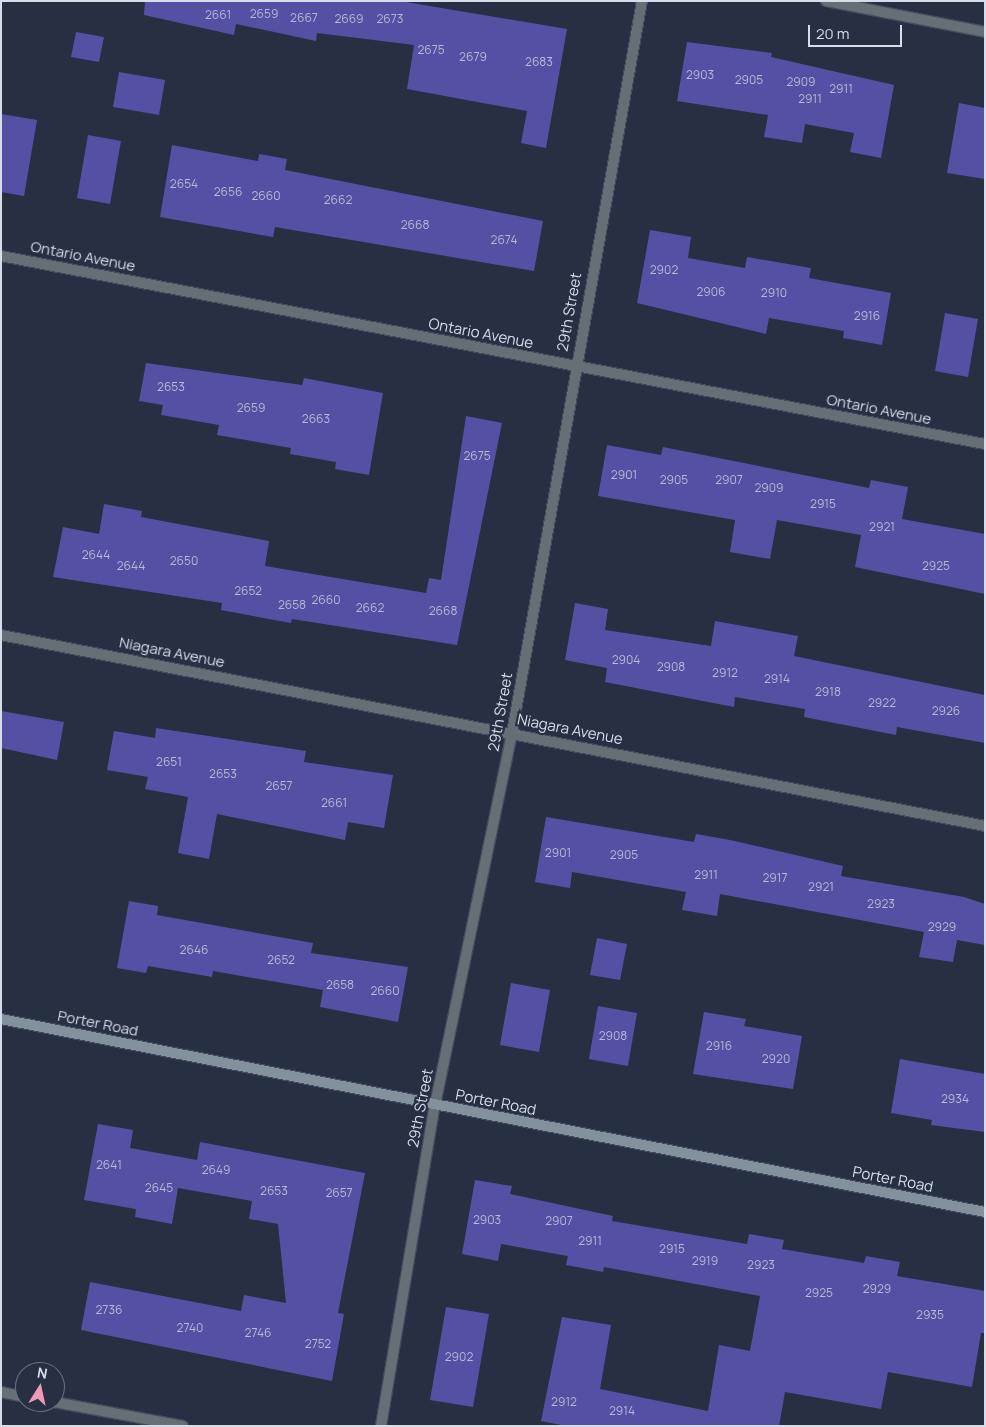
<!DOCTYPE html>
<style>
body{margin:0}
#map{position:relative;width:986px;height:1427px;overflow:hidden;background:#273043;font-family:Manrope,sans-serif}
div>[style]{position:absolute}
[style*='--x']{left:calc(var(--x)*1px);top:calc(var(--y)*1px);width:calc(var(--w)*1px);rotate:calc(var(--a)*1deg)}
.building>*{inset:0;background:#5450a3}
.roads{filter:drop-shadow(1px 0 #434c5e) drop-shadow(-1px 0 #434c5e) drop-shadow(0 1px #434c5e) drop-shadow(0 -1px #434c5e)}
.street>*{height:10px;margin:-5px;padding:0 5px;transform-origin:5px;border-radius:5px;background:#666e76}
.secondary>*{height:10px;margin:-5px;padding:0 5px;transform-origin:5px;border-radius:5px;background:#83919d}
span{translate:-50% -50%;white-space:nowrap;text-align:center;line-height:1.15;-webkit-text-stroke:4.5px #273043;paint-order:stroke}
.number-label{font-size:12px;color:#b6bad8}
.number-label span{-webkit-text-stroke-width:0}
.street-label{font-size:15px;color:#d7dde9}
.frame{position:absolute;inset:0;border:2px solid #d7dde9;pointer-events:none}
.north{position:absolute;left:15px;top:1362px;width:50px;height:50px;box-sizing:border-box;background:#273043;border:1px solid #6d7585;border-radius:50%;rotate:10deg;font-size:14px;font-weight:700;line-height:20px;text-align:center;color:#d7dde9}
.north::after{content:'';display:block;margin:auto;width:18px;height:22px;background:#ef9ab8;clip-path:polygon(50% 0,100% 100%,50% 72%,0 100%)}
.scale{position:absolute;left:808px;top:25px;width:94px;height:22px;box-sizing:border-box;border:2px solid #d7dde9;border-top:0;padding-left:6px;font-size:15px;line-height:18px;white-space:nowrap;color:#d7dde9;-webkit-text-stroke:4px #273043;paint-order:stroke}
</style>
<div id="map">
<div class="building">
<i style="clip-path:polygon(145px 1px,400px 1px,567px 29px,546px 148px,521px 143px,527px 111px,407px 89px,414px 45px,317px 33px,316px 41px,236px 24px,234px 35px,144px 15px)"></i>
<i style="clip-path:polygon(76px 32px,104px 37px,99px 62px,71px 57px)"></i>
<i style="clip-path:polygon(687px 42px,772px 53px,771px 57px,894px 85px,881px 158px,850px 152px,854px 133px,805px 124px,802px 143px,764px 137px,768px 115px,677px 101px)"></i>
<i style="clip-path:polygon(119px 72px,165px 80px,159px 115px,113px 107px)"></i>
<i style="clip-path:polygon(959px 103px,985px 108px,985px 179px,947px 173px)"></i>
<i style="clip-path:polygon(1px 114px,37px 120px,24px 196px,1px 192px)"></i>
<i style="clip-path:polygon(88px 135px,121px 141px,110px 204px,77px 198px)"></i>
<i style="clip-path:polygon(172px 145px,258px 161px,259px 154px,287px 159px,285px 170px,543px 221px,534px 271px,275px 227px,273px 237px,160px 217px)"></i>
<i style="clip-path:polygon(650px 230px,691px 237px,688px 258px,745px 268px,747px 257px,811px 268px,809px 278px,891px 293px,882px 345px,843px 338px,844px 331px,769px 318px,766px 334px,637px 303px)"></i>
<i style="clip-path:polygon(945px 313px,978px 319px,968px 377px,935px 371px)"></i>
<i style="clip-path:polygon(146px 363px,302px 385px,304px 378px,383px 393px,369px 475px,335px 469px,336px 462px,290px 454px,291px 448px,217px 435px,219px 425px,161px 415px,163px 405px,139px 401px)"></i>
<i style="clip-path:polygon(466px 416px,502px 423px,457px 645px,292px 619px,291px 623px,221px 610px,222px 603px,53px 577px,63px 527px,99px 534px,104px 504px,142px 511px,141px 517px,269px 541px,265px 566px,426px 593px,429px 578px,441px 580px)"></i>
<i style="clip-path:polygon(607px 445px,661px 455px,663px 447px,869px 488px,871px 480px,908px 487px,902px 519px,985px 534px,985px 594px,855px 567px,861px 535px,777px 520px,770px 559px,730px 552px,735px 520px,598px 496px)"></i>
<i style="clip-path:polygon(575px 603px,608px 609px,605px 630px,711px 646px,715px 621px,798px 636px,794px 656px,985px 695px,985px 743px,897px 727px,896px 735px,804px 717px,805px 709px,735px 697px,734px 707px,605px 682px,607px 668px,565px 660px)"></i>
<i style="clip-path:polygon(1px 711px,64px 722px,57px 760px,1px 748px)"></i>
<i style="clip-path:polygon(156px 728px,306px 751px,304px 762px,393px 775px,384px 828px,348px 822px,345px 840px,217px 814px,209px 859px,178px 853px,188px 797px,145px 789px,148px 777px,107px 770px,114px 731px,155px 738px)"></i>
<i style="clip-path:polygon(546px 817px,694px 842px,696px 834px,730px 840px,843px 866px,841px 876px,964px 897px,985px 904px,985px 945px,957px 940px,953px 962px,919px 957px,924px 932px,720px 894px,717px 916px,682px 910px,686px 892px,572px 872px,570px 888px,535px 882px)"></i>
<i style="clip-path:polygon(129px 901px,158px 906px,157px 915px,313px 943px,311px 953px,408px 967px,398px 1022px,320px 1007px,323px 990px,213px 971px,212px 977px,148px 966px,146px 973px,117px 968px)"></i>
<i style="clip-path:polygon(597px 938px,627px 944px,620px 980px,590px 975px)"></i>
<i style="clip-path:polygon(511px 983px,550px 990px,539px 1052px,500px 1045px)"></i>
<i style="clip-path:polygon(598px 1006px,637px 1013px,628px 1066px,589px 1059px)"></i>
<i style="clip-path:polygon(704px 1012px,746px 1019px,744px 1026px,802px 1036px,793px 1089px,693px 1074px)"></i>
<i style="clip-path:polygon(900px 1059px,985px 1074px,985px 1132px,931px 1125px,932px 1120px,891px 1113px)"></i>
<i style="clip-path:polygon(98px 1124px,133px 1130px,130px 1148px,197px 1160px,200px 1142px,365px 1173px,338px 1313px,344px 1314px,332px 1381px,81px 1330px,90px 1282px,241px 1311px,244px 1295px,286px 1303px,278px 1224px,249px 1219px,252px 1201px,178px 1188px,172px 1224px,135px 1217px,136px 1209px,84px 1200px)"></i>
<i style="clip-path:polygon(475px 1180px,512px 1186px,510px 1194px,613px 1216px,612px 1221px,747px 1244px,749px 1234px,784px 1240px,782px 1249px,864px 1263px,866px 1256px,900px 1262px,897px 1276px,985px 1291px,985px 1333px,981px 1333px,972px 1387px,888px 1372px,881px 1409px,785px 1392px,779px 1426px,566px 1426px,541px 1421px,562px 1317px,611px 1325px,600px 1389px,708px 1411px,719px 1345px,750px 1351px,760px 1296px,604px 1267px,603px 1272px,566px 1265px,568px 1256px,501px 1244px,498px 1261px,462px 1254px)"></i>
<i style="clip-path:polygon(446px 1307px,489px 1314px,473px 1407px,430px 1400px)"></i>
</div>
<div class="roads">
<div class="street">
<i style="--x:826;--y:1;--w:162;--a:11"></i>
<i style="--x:1;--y:256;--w:1002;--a:10.82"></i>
<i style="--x:1;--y:635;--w:1002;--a:10.98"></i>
<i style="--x:1;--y:1392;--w:25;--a:12"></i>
<i style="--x:54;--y:1402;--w:131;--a:10.5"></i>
<i style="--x:381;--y:1426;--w:326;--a:-80.5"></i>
<i style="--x:435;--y:1105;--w:380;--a:-78.3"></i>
<i style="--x:512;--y:733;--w:743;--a:-79.93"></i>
</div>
<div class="secondary">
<i style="--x:1;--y:1019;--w:1003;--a:11.1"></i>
</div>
</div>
<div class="number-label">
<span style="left:264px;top:14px">2659</span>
<span style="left:218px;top:15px">2661</span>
<span style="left:304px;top:18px">2667</span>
<span style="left:349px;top:19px">2669</span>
<span style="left:390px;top:19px">2673</span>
<span style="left:431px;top:50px">2675</span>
<span style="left:473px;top:57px">2679</span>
<span style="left:539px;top:62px">2683</span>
<span style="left:700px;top:75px">2903</span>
<span style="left:749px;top:80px">2905</span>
<span style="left:801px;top:82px">2909</span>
<span style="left:841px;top:89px">2911</span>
<span style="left:810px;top:99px">2911</span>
<span style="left:184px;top:184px">2654</span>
<span style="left:228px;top:192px">2656</span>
<span style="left:266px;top:196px">2660</span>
<span style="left:338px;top:200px">2662</span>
<span style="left:415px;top:225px">2668</span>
<span style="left:504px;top:240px">2674</span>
<span style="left:664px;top:270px">2902</span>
<span style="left:711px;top:292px">2906</span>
<span style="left:774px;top:293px">2910</span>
<span style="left:867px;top:316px">2916</span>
<span style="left:171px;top:387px">2653</span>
<span style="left:251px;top:408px">2659</span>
<span style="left:316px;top:419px">2663</span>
<span style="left:477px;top:456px">2675</span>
<span style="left:624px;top:475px">2901</span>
<span style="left:674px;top:480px">2905</span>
<span style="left:729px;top:480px">2907</span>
<span style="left:769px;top:488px">2909</span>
<span style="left:823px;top:504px">2915</span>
<span style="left:882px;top:527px">2921</span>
<span style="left:96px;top:555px">2644</span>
<span style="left:184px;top:561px">2650</span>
<span style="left:131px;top:566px">2644</span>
<span style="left:936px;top:566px">2925</span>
<span style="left:248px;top:591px">2652</span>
<span style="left:326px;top:600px">2660</span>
<span style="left:292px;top:605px">2658</span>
<span style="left:370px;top:608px">2662</span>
<span style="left:443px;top:611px">2668</span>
<span style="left:626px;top:660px">2904</span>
<span style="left:671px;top:667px">2908</span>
<span style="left:725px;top:673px">2912</span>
<span style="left:777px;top:679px">2914</span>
<span style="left:828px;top:692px">2918</span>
<span style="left:882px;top:703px">2922</span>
<span style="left:946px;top:711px">2926</span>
<span style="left:169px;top:762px">2651</span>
<span style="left:223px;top:774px">2653</span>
<span style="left:279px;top:786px">2657</span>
<span style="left:334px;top:803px">2661</span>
<span style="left:558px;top:853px">2901</span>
<span style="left:624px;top:855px">2905</span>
<span style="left:706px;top:875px">2911</span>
<span style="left:775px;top:878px">2917</span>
<span style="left:821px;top:887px">2921</span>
<span style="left:881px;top:904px">2923</span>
<span style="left:942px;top:927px">2929</span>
<span style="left:194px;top:950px">2646</span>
<span style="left:281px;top:960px">2652</span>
<span style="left:340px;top:985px">2658</span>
<span style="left:385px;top:991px">2660</span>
<span style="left:613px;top:1036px">2908</span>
<span style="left:719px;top:1046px">2916</span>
<span style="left:776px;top:1059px">2920</span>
<span style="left:955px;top:1099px">2934</span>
<span style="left:109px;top:1165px">2641</span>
<span style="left:216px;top:1170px">2649</span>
<span style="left:159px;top:1188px">2645</span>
<span style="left:274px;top:1191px">2653</span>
<span style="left:339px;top:1193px">2657</span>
<span style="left:487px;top:1220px">2903</span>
<span style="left:559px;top:1221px">2907</span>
<span style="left:590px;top:1241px">2911</span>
<span style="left:672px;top:1249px">2915</span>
<span style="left:705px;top:1261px">2919</span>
<span style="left:761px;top:1265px">2923</span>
<span style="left:877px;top:1289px">2929</span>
<span style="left:819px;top:1293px">2925</span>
<span style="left:109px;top:1310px">2736</span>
<span style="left:930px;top:1315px">2935</span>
<span style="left:190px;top:1328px">2740</span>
<span style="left:258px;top:1333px">2746</span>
<span style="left:318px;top:1344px">2752</span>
<span style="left:459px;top:1357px">2902</span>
<span style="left:564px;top:1402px">2912</span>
<span style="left:622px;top:1411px">2914</span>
</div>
<div class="street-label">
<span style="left:83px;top:256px;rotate:11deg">Ontario Avenue</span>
<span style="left:569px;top:312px;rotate:-80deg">29th Street</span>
<span style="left:481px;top:333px;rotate:11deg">Ontario Avenue</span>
<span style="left:879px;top:409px;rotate:11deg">Ontario Avenue</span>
<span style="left:172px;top:652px;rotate:11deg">Niagara Avenue</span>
<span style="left:500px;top:712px;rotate:-80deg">29th Street</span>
<span style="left:570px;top:729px;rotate:11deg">Niagara Avenue</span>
<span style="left:98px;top:1023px;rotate:11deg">Porter Road</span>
<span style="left:496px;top:1102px;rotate:11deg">Porter Road</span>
<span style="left:420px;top:1108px;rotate:-79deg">29th Street</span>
<span style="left:893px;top:1179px;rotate:11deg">Porter Road</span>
</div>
<div class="frame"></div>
<div class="north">N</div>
<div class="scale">20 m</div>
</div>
